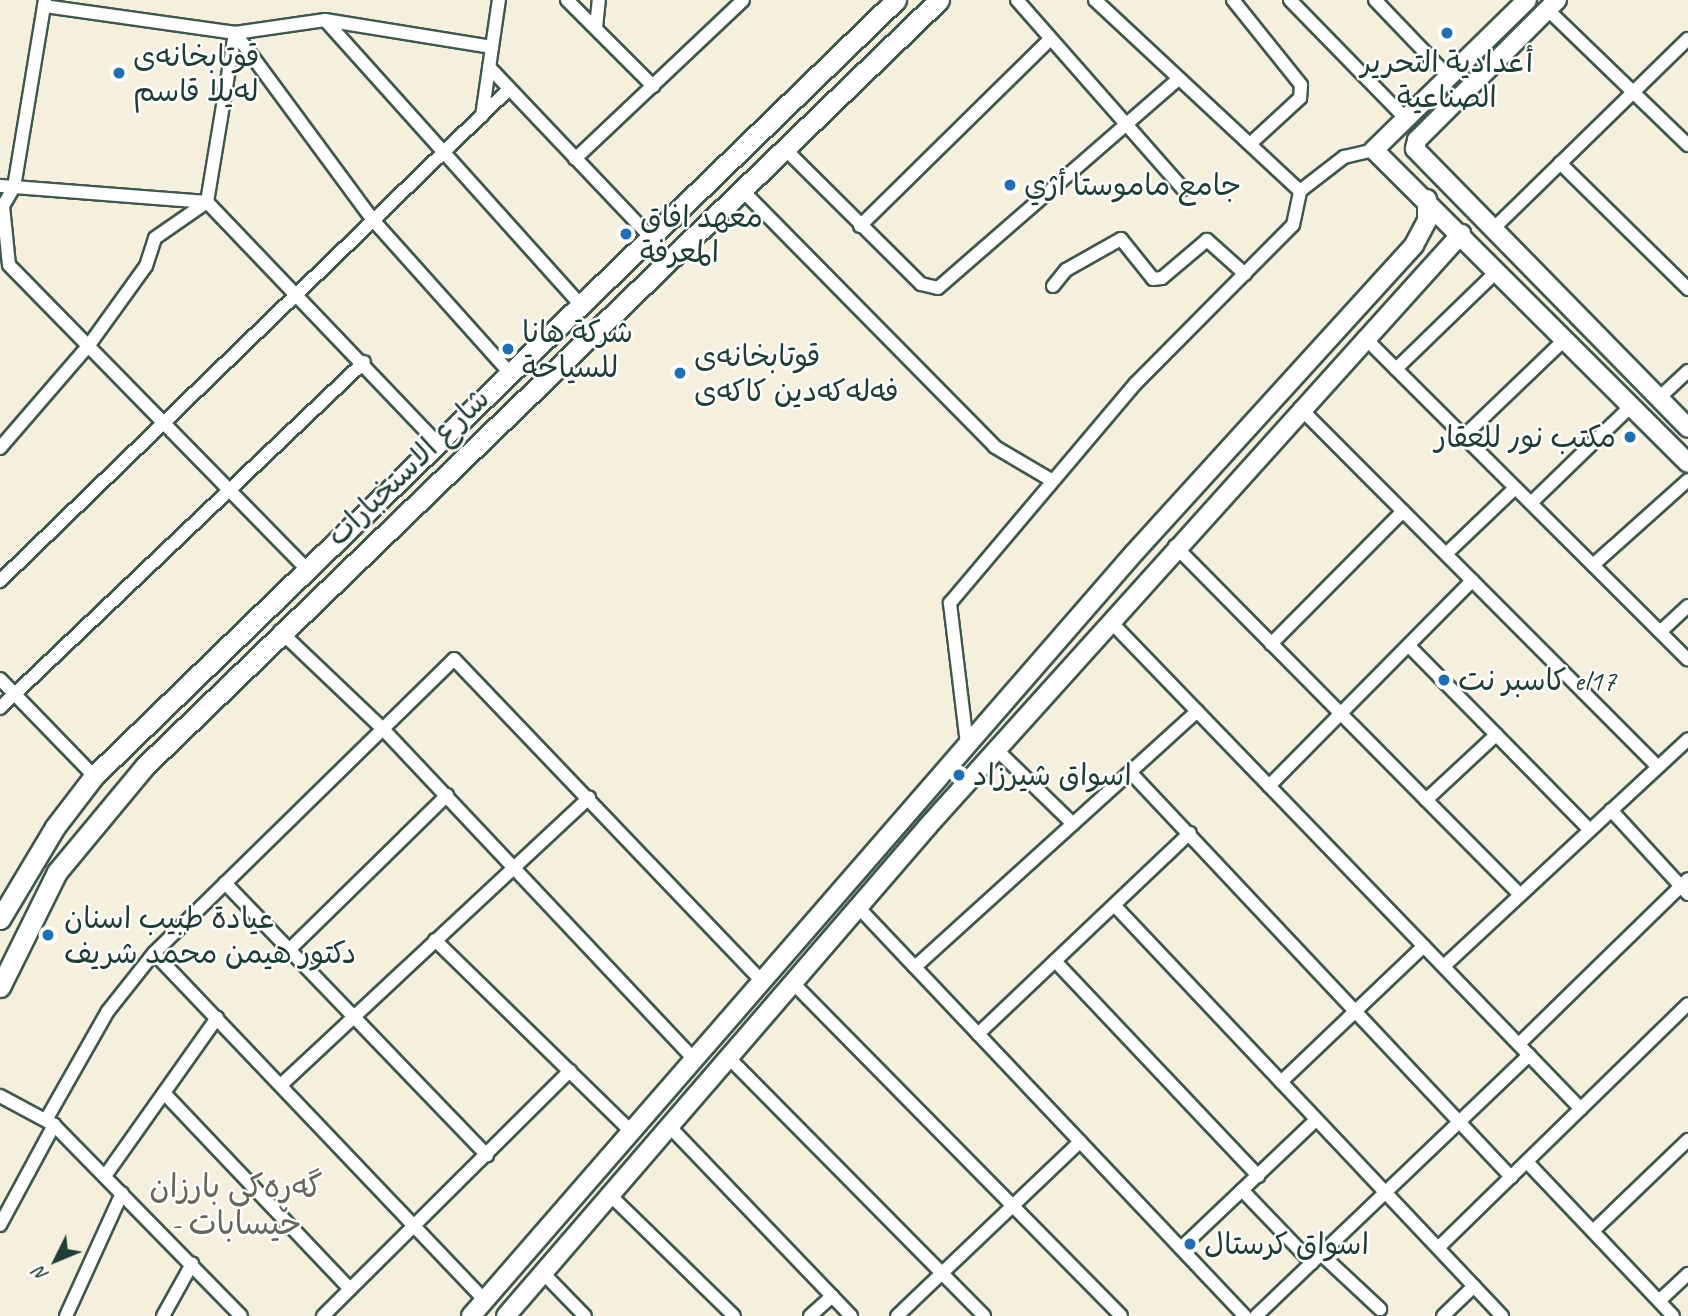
<!DOCTYPE html>
<meta charset="utf-8">
<style>
body{margin:0}
#map{position:relative;width:1688px;height:1316px;overflow:hidden;background:#f5efdd;font-family:Caveat,"Playpen Sans Arabic",sans-serif}
div>[style]{position:absolute}
[style*='--x']{left:calc(var(--x)*1px);top:calc(var(--y)*1px);width:calc(var(--w)*1px);rotate:calc(var(--a)*1deg)}
.roads{filter:drop-shadow(2px 0 #3f584d) drop-shadow(-2px 0 #3f584d) drop-shadow(0 2px #3f584d) drop-shadow(0 -2px #3f584d)}
.street>*{height:12px;margin:-6px;padding:0 6px;transform-origin:6px;border-radius:6px;background:#fff}
.secondary>*{height:18px;margin:-9px;padding:0 9px;transform-origin:9px;border-radius:9px;background:#fff}
.primary>*{height:19px;margin:-9.5px;padding:0 9.5px;transform-origin:9.5px;border-radius:9.5px;background:#fff}
.dots>*{width:19px;height:19px;translate:-50% -50%;box-sizing:border-box;border:4px solid #fff;border-radius:50%}
span{translate:-50% -50%;white-space:nowrap;text-align:center;line-height:1.15;-webkit-text-stroke:5px #fff;paint-order:stroke}
.poi-label{font-size:30px;color:#1f3d34}
.left{translate:0 -50%;text-align:left}
.right{translate:-100% -50%;text-align:right}
.street-label{font-size:30px;color:#1f3d34}
.neighbourhood-label{font-size:32px;color:#66665b}
.north{position:absolute;left:21px;top:1225px;width:70px;height:70px;-webkit-text-stroke:5px #fff;paint-order:stroke;rotate:227deg;font-size:19px;font-weight:700;line-height:28px;text-align:center;color:#1f3d34}
.north::after{content:'';display:block;margin:auto;width:24px;height:32px;background:#1f3d34;clip-path:polygon(50% 0,100% 100%,50% 72%,0 100%)}
</style>
<div id="map">
<div class="roads">
<div class="street">
<i style="--x:45;--y:0;--w:190;--a:99.4"></i>
<i style="--x:14;--y:187;--w:22;--a:120"></i>
<i style="--x:3;--y:206;--w:59;--a:84.2"></i>
<i style="--x:9;--y:265;--w:424;--a:45.6"></i>
<i style="--x:567;--y:0;--w:122;--a:45"></i>
<i style="--x:1017;--y:0;--w:252;--a:48.7"></i>
<i style="--x:1095;--y:0;--w:280;--a:43"></i>
<i style="--x:1233;--y:0;--w:109;--a:51.3"></i>
<i style="--x:1301;--y:85;--w:13;--a:94"></i>
<i style="--x:1300;--y:98;--w:67;--a:137.4"></i>
<i style="--x:1290;--y:0;--w:165;--a:45.7"></i>
<i style="--x:1375;--y:0;--w:105;--a:46.2"></i>
<i style="--x:44;--y:6;--w:193;--a:8"></i>
<i style="--x:235;--y:33;--w:232;--a:53.6"></i>
<i style="--x:373;--y:220;--w:204;--a:48.2"></i>
<i style="--x:1547;--y:9;--w:196;--a:44"></i>
<i style="--x:325;--y:20;--w:382;--a:48.1"></i>
<i style="--x:596;--y:27;--w:27;--a:-84"></i>
<i style="--x:489;--y:67;--w:236;--a:46.5"></i>
<i style="--x:482;--y:116;--w:117;--a:-81.7"></i>
<i style="--x:785;--y:149;--w:192;--a:44.8"></i>
<i style="--x:921;--y:284;--w:17;--a:13"></i>
<i style="--x:938;--y:288;--w:315;--a:-41"></i>
<i style="--x:575;--y:159;--w:231;--a:-43.4"></i>
<i style="--x:1560;--y:163;--w:180;--a:44.5"></i>
<i style="--x:0;--y:186;--w:208;--a:4.4"></i>
<i style="--x:207;--y:202;--w:332;--a:46.3"></i>
<i style="--x:741;--y:189;--w:362;--a:45.4"></i>
<i style="--x:995;--y:447;--w:65;--a:30.5"></i>
<i style="--x:860;--y:226;--w:267;--a:-44.5"></i>
<i style="--x:1492;--y:230;--w:274;--a:-44.3"></i>
<i style="--x:1053;--y:286;--w:21;--a:-51"></i>
<i style="--x:1066;--y:270;--w:63;--a:-29.4"></i>
<i style="--x:1121;--y:239;--w:51;--a:51.3"></i>
<i style="--x:1153;--y:279;--w:9;--a:-6"></i>
<i style="--x:1162;--y:278;--w:59;--a:-40.2"></i>
<i style="--x:1207;--y:240;--w:51;--a:41.8"></i>
<i style="--x:1364;--y:337;--w:457;--a:44.9"></i>
<i style="--x:1396;--y:369;--w:141;--a:-44.1"></i>
<i style="--x:1659;--y:398;--w:40;--a:-43"></i>
<i style="--x:1300;--y:408;--w:507;--a:45.08"></i>
<i style="--x:1464;--y:436;--w:140;--a:-43.8"></i>
<i style="--x:0;--y:448;--w:136;--a:-49.2"></i>
<i style="--x:89;--y:345;--w:97;--a:-54.2"></i>
<i style="--x:146;--y:266;--w:29;--a:-72"></i>
<i style="--x:155;--y:238;--w:63;--a:-34.7"></i>
<i style="--x:207;--y:202;--w:171;--a:-80.6"></i>
<i style="--x:235;--y:33;--w:91;--a:-8.2"></i>
<i style="--x:325;--y:20;--w:169;--a:9.2"></i>
<i style="--x:1531;--y:503;--w:139;--a:-44.1"></i>
<i style="--x:1175;--y:546;--w:491;--a:45.3"></i>
<i style="--x:1446;--y:554;--w:95;--a:-43.7"></i>
<i style="--x:1593;--y:565;--w:127;--a:-41.8"></i>
<i style="--x:0;--y:581;--w:707;--a:-44.03"></i>
<i style="--x:1110;--y:621;--w:678;--a:46.02"></i>
<i style="--x:280;--y:631;--w:141;--a:43.6"></i>
<i style="--x:382;--y:728;--w:453;--a:46.7"></i>
<i style="--x:1660;--y:632;--w:38;--a:-43"></i>
<i style="--x:1271;--y:644;--w:187;--a:-45.2"></i>
<i style="--x:1411;--y:648;--w:255;--a:45.5"></i>
<i style="--x:0;--y:679;--w:135;--a:45.9"></i>
<i style="--x:0;--y:708;--w:502;--a:-43.55"></i>
<i style="--x:967;--y:744;--w:142;--a:-96.9"></i>
<i style="--x:950;--y:603;--w:287;--a:-49.8"></i>
<i style="--x:1135;--y:384;--w:224;--a:-45.2"></i>
<i style="--x:1293;--y:225;--w:35;--a:-78"></i>
<i style="--x:1300;--y:191;--w:56;--a:-37.7"></i>
<i style="--x:1344;--y:157;--w:31;--a:-13"></i>
<i style="--x:997;--y:750;--w:106;--a:44.2"></i>
<i style="--x:1131;--y:773;--w:555;--a:46.75"></i>
<i style="--x:1269;--y:786;--w:289;--a:-45.3"></i>
<i style="--x:1426;--y:800;--w:96;--a:-42.9"></i>
<i style="--x:1611;--y:810;--w:114;--a:47.5"></i>
<i style="--x:225;--y:883;--w:378;--a:46.1"></i>
<i style="--x:1115;--y:906;--w:564;--a:46.65"></i>
<i style="--x:859;--y:908;--w:562;--a:46.59"></i>
<i style="--x:435;--y:940;--w:274;--a:44.3"></i>
<i style="--x:290;--y:949;--w:220;--a:-44.4"></i>
<i style="--x:154;--y:953;--w:480;--a:46.4"></i>
<i style="--x:1055;--y:961;--w:296;--a:46.6"></i>
<i style="--x:1444;--y:966;--w:333;--a:-42.9"></i>
<i style="--x:915;--y:967;--w:381;--a:-42.2"></i>
<i style="--x:793;--y:983;--w:467;--a:45.4"></i>
<i style="--x:978;--y:1034;--w:292;--a:-43.5"></i>
<i style="--x:1519;--y:1044;--w:236;--a:-44.3"></i>
<i style="--x:728;--y:1057;--w:364;--a:45.3"></i>
<i style="--x:1281;--y:1082;--w:197;--a:-43.6"></i>
<i style="--x:282;--y:1084;--w:420;--a:-43"></i>
<i style="--x:164;--y:1093;--w:270;--a:46.5"></i>
<i style="--x:0;--y:1096;--w:61;--a:28.2"></i>
<i style="--x:54;--y:1125;--w:267;--a:45.6"></i>
<i style="--x:46;--y:1120;--w:125;--a:-60.4"></i>
<i style="--x:108;--y:1011;--w:74;--a:-51.6"></i>
<i style="--x:154;--y:953;--w:420;--a:-44.4"></i>
<i style="--x:454;--y:659;--w:446;--a:46.3"></i>
<i style="--x:669;--y:1126;--w:263;--a:46.2"></i>
<i style="--x:1527;--y:1162;--w:212;--a:46.5"></i>
<i style="--x:105;--y:1176;--w:194;--a:-54.7"></i>
<i style="--x:1242;--y:1190;--w:101;--a:46.2"></i>
<i style="--x:610;--y:1195;--w:173;--a:44.3"></i>
<i style="--x:0;--y:1225;--w:114;--a:-61.6"></i>
<i style="--x:1593;--y:1231;--w:132;--a:-43.8"></i>
<i style="--x:1181;--y:1248;--w:186;--a:-43.5"></i>
<i style="--x:1438;--y:1248;--w:349;--a:-44.3"></i>
<i style="--x:1321;--y:1254;--w:81;--a:43"></i>
<i style="--x:543;--y:1273;--w:60;--a:45.7"></i>
<i style="--x:1659;--y:1301;--w:40;--a:-43"></i>
<i style="--x:66;--y:1316;--w:135;--a:-65.5"></i>
<i style="--x:163;--y:1316;--w:60;--a:-60.9"></i>
<i style="--x:323;--y:1316;--w:348;--a:-44.8"></i>
<i style="--x:810;--y:1316;--w:30;--a:-42"></i>
<i style="--x:897;--y:1316;--w:253;--a:-43.6"></i>
<i style="--x:1256;--y:1316;--w:378;--a:-43.7"></i>
<i style="--x:1443;--y:1316;--w:43;--a:-44.1"></i>
</div>
<div class="secondary">
<i style="--x:1527;--y:0;--w:214;--a:135.6"></i>
<i style="--x:1374;--y:150;--w:443;--a:44.9"></i>
<i style="--x:1557;--y:0;--w:198;--a:135"></i>
<i style="--x:1417;--y:140;--w:9;--a:103"></i>
<i style="--x:1415;--y:149;--w:390;--a:45.6"></i>
<i style="--x:471;--y:1316;--w:1012;--a:-49.01"></i>
<i style="--x:1135;--y:552;--w:415;--a:-47.7"></i>
<i style="--x:1414;--y:245;--w:27;--a:-62"></i>
<i style="--x:1427;--y:221;--w:22;--a:-90"></i>
<i style="--x:506;--y:1316;--w:647;--a:-49.26"></i>
<i style="--x:928;--y:826;--w:797;--a:-48"></i>
</div>
<div class="primary">
<i style="--x:0;--y:919;--w:107;--a:-59.1"></i>
<i style="--x:55;--y:827;--w:64;--a:-52.6"></i>
<i style="--x:94;--y:776;--w:1116;--a:-44.06"></i>
<i style="--x:0;--y:987;--w:128;--a:-63.6"></i>
<i style="--x:57;--y:872;--w:138;--a:-50.3"></i>
<i style="--x:145;--y:766;--w:1103;--a:-43.97"></i>
</div>
</div>
<div class="dots">
<i style="left:1447px;top:33px;background:#1f6fb2"></i>
<i style="left:119px;top:73px;background:#1f6fb2"></i>
<i style="left:1010px;top:185px;background:#1f6fb2"></i>
<i style="left:626px;top:234px;background:#1f6fb2"></i>
<i style="left:508px;top:349px;background:#1f6fb2"></i>
<i style="left:680px;top:373px;background:#1f6fb2"></i>
<i style="left:1630px;top:437px;background:#1f6fb2"></i>
<i style="left:1444px;top:680px;background:#1f6fb2"></i>
<i style="left:959px;top:775px;background:#1f6fb2"></i>
<i style="left:48px;top:935px;background:#1f6fb2"></i>
<i style="left:1190px;top:1244px;background:#1f6fb2"></i>
</div>
<div class="poi-label">
<span class="left" style="left:133px;top:73px">قوتابخانەی<br>لەیلا قاسم</span>
<span style="left:1447px;top:79px">أعدادية التحرير<br>الصناعية</span>
<span class="left" style="left:1024px;top:185px">جامع ماموستا أژي</span>
<span class="left" style="left:640px;top:234px">معهد افاق<br>المعرفة</span>
<span class="left" style="left:522px;top:349px">شركة هانا<br>للسياحة</span>
<span class="left" style="left:694px;top:373px">قوتابخانەی<br>فەلەکەدین کاکەی</span>
<span class="right" style="left:1616px;top:437px">مكتب نور للعقار</span>
<span class="left" style="left:1458px;top:680px">كاسبر نت el17</span>
<span class="left" style="left:973px;top:775px">اسواق شيرزاد</span>
<span class="left" style="left:64px;top:935px">عيادة طبيب اسنان<br>دكتور هيمن محمد شريف</span>
<span class="left" style="left:1204px;top:1244px">اسواق كرستال</span>
</div>
<div class="street-label">
<span style="left:408px;top:467px;rotate:-44deg">شارع الاستخبارات</span>
</div>
<div class="neighbourhood-label">
<span style="left:236px;top:1206px">گەڕەکی بارزان<br>- حیسابات</span>
</div>
<div class="north">N</div>
</div>
